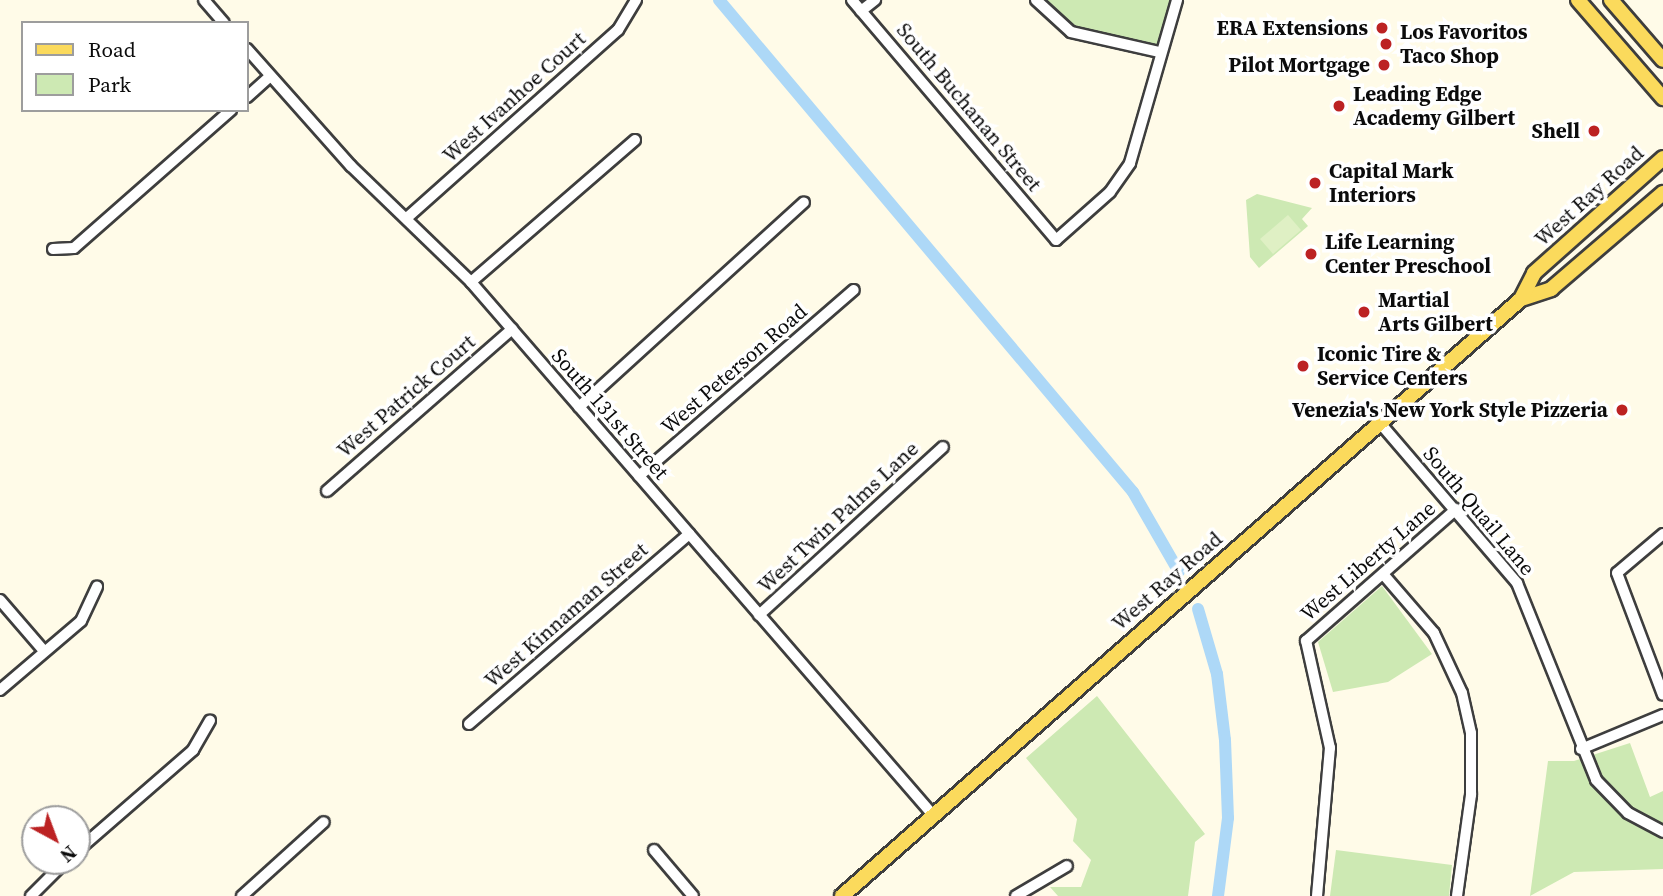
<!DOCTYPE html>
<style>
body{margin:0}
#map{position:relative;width:1663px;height:896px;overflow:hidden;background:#fffbe8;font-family:"Source Serif 4",serif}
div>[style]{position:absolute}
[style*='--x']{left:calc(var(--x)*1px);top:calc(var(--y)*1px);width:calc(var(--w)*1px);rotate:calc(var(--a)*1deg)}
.green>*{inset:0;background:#cde9b3}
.pitch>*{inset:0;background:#dff0c4}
.canal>*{height:12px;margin:-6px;padding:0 6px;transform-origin:6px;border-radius:6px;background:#add8f7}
.roads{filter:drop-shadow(2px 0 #3e3e3e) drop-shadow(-2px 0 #3e3e3e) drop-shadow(0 2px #3e3e3e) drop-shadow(0 -2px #3e3e3e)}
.minor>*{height:10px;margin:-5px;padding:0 5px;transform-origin:5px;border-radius:5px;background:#fff}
.major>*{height:14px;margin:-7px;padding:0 7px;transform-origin:7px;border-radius:7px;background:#fbda5c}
.dots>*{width:19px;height:19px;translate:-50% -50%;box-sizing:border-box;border:4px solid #fff;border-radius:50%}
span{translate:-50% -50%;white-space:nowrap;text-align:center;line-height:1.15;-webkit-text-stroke:7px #fff;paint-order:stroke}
.poi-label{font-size:21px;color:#0b0b0b;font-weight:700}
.right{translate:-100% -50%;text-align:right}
.left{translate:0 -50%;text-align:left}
.street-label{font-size:21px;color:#0b0b0b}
.legend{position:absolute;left:21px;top:21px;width:228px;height:91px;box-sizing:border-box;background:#fff;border:2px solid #9d9d9d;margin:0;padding:9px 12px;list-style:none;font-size:21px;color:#0b0b0b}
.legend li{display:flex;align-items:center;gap:14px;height:35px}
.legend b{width:35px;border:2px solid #9d9d9d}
.north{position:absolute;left:21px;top:805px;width:70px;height:70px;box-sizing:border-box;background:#fff;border:2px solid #9d9d9d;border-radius:50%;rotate:139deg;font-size:19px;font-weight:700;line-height:28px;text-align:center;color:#0b0b0b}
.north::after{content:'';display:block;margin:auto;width:24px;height:32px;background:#bc2223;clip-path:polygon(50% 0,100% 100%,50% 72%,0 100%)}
</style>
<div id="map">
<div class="green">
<i style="clip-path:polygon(1036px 0,1177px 0,1160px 52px,1071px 32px)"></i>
<i style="clip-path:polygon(1257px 194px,1312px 208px,1302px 219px,1308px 226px,1259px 268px,1250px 257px,1246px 200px)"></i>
<i style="clip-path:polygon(1382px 586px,1432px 654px,1388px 682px,1333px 692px,1318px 642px)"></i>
<i style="clip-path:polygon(1097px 696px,1205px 834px,1195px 842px,1188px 896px,1058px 896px,1050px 887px,1081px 887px,1091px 860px,1073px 841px,1077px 819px,1026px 758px)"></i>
<i style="clip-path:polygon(1630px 743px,1650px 797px,1663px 791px,1663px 869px,1574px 872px,1530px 896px,1548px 761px,1574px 761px)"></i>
<i style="clip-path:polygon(1336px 850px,1452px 865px,1449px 896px,1330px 896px)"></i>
</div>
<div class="pitch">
<i style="clip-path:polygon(1288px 215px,1301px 230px,1273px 254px,1260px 239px)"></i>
</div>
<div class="canal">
<i style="--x:719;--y:0;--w:643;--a:49.92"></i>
<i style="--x:1133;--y:492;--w:92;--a:60.1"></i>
<i style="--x:1198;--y:609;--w:68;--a:73.7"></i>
<i style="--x:1217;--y:674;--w:66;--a:83.1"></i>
<i style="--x:1225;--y:740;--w:78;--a:87.8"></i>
<i style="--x:1228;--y:818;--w:79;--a:97.3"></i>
</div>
<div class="roads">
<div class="minor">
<i style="--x:204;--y:0;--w:30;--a:49"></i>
<i style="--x:852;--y:0;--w:315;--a:49.6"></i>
<i style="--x:1056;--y:240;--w:72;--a:-41.6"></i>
<i style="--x:1110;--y:192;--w:35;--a:-55"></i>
<i style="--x:1130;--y:163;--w:170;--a:-73.9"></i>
<i style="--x:1036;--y:0;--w:47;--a:42.4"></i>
<i style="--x:1071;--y:32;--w:91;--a:12.7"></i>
<i style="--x:861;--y:11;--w:18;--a:-38"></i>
<i style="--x:247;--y:49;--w:157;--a:48.4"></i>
<i style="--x:351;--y:166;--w:167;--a:44"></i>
<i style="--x:471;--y:282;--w:705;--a:49.08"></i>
<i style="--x:247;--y:97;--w:31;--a:-42"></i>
<i style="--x:409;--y:216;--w:280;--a:-41.7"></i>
<i style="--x:618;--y:30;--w:35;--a:-59"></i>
<i style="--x:53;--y:249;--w:21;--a:-3"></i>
<i style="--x:74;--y:248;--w:209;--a:-41.3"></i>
<i style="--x:471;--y:282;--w:217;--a:-40.9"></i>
<i style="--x:579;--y:407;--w:304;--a:-42.3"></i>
<i style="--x:1380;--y:423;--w:211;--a:49.4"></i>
<i style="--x:1517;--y:583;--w:212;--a:68.1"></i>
<i style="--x:1596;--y:780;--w:46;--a:45.9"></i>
<i style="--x:1628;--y:813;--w:40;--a:28"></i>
<i style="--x:639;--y:476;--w:284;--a:-40.9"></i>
<i style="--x:327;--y:491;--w:246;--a:-41.2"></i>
<i style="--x:1663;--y:534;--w:60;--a:139.7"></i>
<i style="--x:1617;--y:573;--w:130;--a:69.3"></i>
<i style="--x:1383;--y:574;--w:78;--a:49.2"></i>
<i style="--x:1434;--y:633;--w:66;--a:65"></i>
<i style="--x:1462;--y:693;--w:41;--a:77.3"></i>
<i style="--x:1471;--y:733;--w:62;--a:90"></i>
<i style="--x:1471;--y:795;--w:102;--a:97.9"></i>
<i style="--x:0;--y:600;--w:67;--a:49.2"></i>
<i style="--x:759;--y:615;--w:249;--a:-42.4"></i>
<i style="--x:0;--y:690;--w:106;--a:-40.4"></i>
<i style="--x:81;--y:621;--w:38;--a:-65"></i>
<i style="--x:469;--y:724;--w:291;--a:-40.8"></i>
<i style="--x:1581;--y:749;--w:89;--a:-22.5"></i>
<i style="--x:654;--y:850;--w:60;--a:49.7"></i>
<i style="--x:77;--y:851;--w:154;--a:-41"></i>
<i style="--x:193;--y:750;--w:34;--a:-60"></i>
<i style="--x:31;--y:896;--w:49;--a:-45"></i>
<i style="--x:242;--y:896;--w:110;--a:-42.1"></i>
<i style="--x:1016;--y:896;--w:59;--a:-30.5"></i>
<i style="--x:1317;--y:896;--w:149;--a:-85"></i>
<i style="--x:1330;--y:748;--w:110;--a:-102.6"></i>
<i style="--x:1306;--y:641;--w:200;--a:-41.3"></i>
</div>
<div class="major">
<i style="--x:1578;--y:0;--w:130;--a:49.1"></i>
<i style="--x:1611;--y:0;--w:79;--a:49.1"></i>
<i style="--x:1521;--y:299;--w:32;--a:-18"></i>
<i style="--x:1551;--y:289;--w:148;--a:-40.6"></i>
<i style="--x:842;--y:896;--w:904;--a:-41.32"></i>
<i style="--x:1521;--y:299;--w:29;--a:-63"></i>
<i style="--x:1534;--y:273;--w:173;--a:-41.7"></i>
</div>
</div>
<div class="dots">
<i style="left:1382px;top:28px;background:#bc2223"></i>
<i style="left:1386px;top:44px;background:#bc2223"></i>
<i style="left:1384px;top:65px;background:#bc2223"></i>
<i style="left:1339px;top:106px;background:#bc2223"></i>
<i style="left:1594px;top:131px;background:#bc2223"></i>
<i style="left:1315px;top:183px;background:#bc2223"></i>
<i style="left:1311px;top:254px;background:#bc2223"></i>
<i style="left:1364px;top:312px;background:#bc2223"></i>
<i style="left:1303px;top:366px;background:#bc2223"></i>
<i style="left:1622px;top:410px;background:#bc2223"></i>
</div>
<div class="poi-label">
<span class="right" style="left:1368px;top:28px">ERA Extensions</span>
<span class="left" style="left:1400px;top:44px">Los Favoritos<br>Taco Shop</span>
<span class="right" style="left:1370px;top:65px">Pilot Mortgage</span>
<span class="left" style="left:1353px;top:106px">Leading Edge<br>Academy Gilbert</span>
<span class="right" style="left:1580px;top:131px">Shell</span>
<span class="left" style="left:1329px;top:183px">Capital Mark<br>Interiors</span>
<span class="left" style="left:1325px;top:254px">Life Learning<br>Center Preschool</span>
<span class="left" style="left:1378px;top:312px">Martial<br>Arts Gilbert</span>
<span class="left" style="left:1317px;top:366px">Iconic Tire &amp;<br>Service Centers</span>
<span class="right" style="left:1608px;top:410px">Venezia's New York Style Pizzeria</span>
</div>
<div class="street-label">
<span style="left:514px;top:97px;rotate:-42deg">West Ivanhoe Court</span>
<span style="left:969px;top:107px;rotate:50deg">South Buchanan Street</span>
<span style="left:1589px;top:196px;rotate:-42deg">West Ray Road</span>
<span style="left:734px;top:369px;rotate:-41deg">West Peterson Road</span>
<span style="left:406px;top:396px;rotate:-41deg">West Patrick Court</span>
<span style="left:610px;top:414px;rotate:49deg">South 131st Street</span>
<span style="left:1479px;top:511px;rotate:50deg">South Quail Lane</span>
<span style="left:838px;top:517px;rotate:-43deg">West Twin Palms Lane</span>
<span style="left:1368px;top:561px;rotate:-41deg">West Liberty Lane</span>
<span style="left:1167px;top:581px;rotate:-41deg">West Ray Road</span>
<span style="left:566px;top:615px;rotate:-41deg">West Kinnaman Street</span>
</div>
<ul class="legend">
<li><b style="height:9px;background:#fbda5c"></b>Road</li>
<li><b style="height:19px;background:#cde9b3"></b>Park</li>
</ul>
<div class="north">N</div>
</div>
